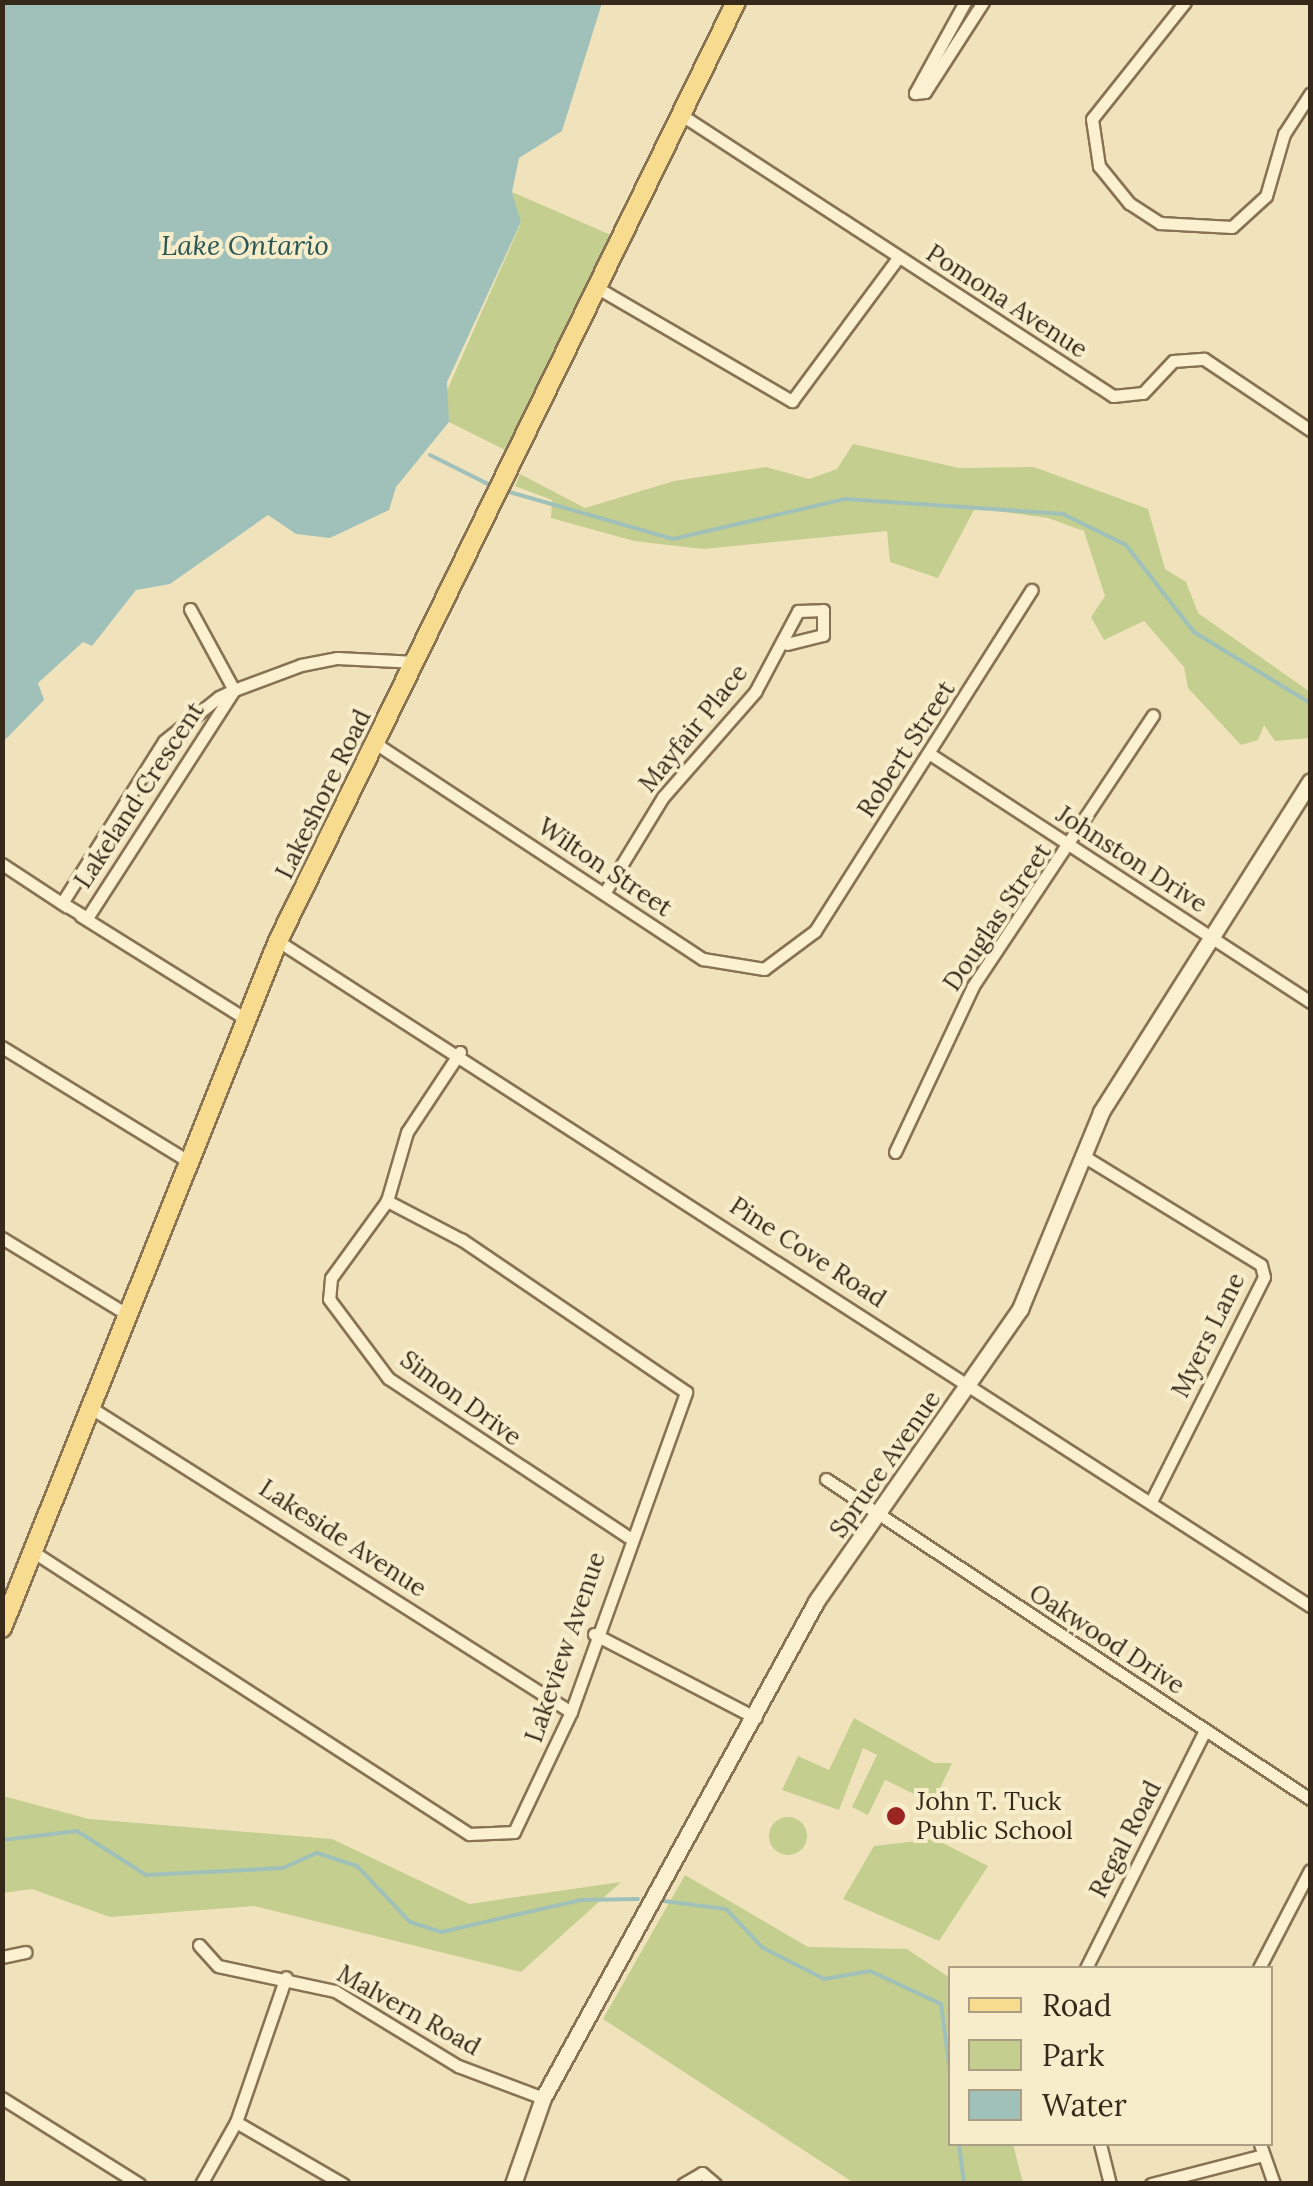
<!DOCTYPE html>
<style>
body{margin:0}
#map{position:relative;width:1313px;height:2186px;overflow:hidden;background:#f0e3bb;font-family:Lora,serif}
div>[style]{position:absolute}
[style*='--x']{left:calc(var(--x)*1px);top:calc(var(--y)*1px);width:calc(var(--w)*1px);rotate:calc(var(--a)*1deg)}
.green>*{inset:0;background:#c4ce8f}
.round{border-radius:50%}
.water>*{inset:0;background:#a0c1b9}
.stream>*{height:4px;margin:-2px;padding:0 2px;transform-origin:2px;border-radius:2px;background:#a0c1b9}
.roads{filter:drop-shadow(2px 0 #887254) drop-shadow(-2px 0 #887254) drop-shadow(0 2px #887254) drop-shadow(0 -2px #887254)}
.street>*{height:11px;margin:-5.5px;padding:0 5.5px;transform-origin:5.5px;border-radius:5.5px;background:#fbf0cf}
.secondary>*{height:15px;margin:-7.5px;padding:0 7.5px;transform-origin:7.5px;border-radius:7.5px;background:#fbf0cf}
.primary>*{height:18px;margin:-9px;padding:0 9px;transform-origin:9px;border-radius:9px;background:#f7dc8f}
.dots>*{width:28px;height:28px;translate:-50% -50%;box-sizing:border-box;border:5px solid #f7edcb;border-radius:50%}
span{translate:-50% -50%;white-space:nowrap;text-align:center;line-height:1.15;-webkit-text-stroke:8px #f7edcb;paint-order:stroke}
.street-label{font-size:25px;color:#36291a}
.poi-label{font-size:25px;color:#36291a}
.left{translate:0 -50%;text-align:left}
.water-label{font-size:28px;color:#285756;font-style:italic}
.frame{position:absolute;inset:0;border:5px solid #36291a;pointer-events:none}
.legend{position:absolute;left:948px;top:1966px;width:325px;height:180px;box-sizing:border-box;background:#f7edcb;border:2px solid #aa9f84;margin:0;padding:12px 18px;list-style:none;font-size:30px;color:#36291a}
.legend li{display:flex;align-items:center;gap:20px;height:50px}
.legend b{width:50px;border:2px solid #aa9f84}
</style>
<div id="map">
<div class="green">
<i style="clip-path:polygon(512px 192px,611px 235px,507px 451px,449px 422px,445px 395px,521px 223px)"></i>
<i style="clip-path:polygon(853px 444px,959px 468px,1034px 467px,1148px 509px,1165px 569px,1186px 582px,1198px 613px,1310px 692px,1310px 738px,1275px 741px,1264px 725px,1258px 740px,1241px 745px,1188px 688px,1184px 667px,1144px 621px,1104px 640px,1091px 617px,1105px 596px,1084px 531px,1048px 518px,975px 508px,938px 578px,890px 562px,887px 531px,703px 549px,634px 541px,551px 518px,552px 500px,515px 486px,520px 474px,585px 508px,674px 481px,766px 467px,809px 479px,837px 469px)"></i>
<i style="clip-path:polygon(854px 1718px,934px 1763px,952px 1763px,933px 1803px,885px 1780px,868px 1815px,852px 1807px,877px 1755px,863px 1748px,839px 1810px,782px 1790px,798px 1756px,829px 1770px)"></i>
<i style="clip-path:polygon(3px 1796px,89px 1819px,332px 1839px,469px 1904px,621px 1882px,521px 1972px,254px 1906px,110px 1917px,32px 1889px,3px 1893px)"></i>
<i class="round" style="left:769px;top:1817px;width:38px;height:38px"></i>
<i style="clip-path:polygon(935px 1839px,988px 1866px,939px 1941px,843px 1899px,874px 1846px)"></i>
<i style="clip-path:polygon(685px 1875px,808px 1947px,907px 1949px,950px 1978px,951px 2144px,1013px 2144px,1023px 2183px,854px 2183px,603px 2019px)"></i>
</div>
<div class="water">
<i style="clip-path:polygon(3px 2px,602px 3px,562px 131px,519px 158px,512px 192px,521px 222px,447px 382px,449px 422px,396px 487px,389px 510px,330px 538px,296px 534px,268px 515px,170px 584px,136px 590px,92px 646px,83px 642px,38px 683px,44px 700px,3px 742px)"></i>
</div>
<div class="stream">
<i style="--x:430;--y:455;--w:69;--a:26.6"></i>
<i style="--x:506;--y:491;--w:174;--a:16"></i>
<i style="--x:673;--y:539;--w:177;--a:-13.1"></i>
<i style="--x:845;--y:499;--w:219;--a:3.9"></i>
<i style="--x:1063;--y:514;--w:70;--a:26.2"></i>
<i style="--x:1126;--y:545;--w:110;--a:52"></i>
<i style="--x:1194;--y:632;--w:136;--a:31.5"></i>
<i style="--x:2;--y:1840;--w:76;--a:-6.8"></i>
<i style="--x:77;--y:1831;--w:82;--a:32.5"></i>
<i style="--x:146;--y:1875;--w:137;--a:-2.9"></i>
<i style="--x:283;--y:1868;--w:37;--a:-24"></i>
<i style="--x:317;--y:1853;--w:42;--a:18"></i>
<i style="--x:357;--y:1866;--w:77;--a:46.6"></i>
<i style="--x:410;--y:1922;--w:33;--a:18"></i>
<i style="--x:441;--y:1932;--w:144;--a:-12.9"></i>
<i style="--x:581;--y:1900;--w:57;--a:-1"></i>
<i style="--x:664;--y:1901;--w:63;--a:7.4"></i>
<i style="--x:726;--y:1909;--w:54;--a:46.5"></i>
<i style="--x:763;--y:1948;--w:68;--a:26.9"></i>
<i style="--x:824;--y:1979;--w:47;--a:-9.9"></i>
<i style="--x:870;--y:1971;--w:78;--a:24.9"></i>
<i style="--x:941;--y:2004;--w:76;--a:82.4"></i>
<i style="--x:959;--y:2144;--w:40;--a:82.9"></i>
</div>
<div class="roads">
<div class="street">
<i style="--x:965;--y:2;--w:104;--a:118.8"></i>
<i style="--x:915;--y:93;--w:10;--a:-6"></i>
<i style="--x:925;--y:92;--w:107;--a:-57.2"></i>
<i style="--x:1185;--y:2;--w:149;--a:128.5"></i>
<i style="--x:1092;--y:119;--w:48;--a:81.5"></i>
<i style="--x:1099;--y:166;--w:48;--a:51"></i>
<i style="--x:1129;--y:203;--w:37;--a:33"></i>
<i style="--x:1160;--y:223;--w:72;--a:3.2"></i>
<i style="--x:1232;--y:227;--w:46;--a:-42.4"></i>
<i style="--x:1266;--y:196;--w:65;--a:-73.8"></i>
<i style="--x:1284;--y:134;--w:48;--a:-57"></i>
<i style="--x:680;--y:114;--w:517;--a:33.07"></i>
<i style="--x:1113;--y:396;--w:30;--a:-6"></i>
<i style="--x:1143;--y:393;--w:44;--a:-46.8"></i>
<i style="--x:1173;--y:361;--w:31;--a:-4"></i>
<i style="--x:1204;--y:359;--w:128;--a:33.8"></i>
<i style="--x:596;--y:287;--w:227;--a:30.2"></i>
<i style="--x:792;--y:401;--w:178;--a:-53.5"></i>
<i style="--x:190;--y:609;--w:92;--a:61.5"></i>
<i style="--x:234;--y:690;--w:271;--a:122.8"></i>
<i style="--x:87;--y:918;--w:29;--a:-149"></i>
<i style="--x:62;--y:903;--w:191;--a:-57.8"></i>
<i style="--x:164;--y:741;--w:70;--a:-38.7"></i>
<i style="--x:219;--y:697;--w:17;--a:-25"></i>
<i style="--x:234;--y:690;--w:72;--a:-20.5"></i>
<i style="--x:301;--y:665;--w:37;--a:-11"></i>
<i style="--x:337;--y:658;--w:79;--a:2.9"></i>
<i style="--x:375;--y:743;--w:393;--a:33.4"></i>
<i style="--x:703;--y:959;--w:62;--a:9.3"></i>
<i style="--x:764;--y:969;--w:64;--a:-36.7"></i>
<i style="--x:815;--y:931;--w:404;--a:-57.6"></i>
<i style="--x:930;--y:754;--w:454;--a:33.1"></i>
<i style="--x:2;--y:864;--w:77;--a:33.3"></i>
<i style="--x:605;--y:892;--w:111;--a:-58.6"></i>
<i style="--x:663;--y:797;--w:140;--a:-48.8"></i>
<i style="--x:755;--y:692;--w:92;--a:-62"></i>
<i style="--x:798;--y:611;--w:25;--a:-2"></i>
<i style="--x:823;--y:610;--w:25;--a:90"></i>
<i style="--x:823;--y:635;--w:37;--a:166"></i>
<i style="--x:81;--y:916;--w:192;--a:32"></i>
<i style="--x:278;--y:941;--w:1228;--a:32.8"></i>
<i style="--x:2;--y:1047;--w:215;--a:31.5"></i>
<i style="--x:460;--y:1052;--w:96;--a:123.5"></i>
<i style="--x:407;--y:1132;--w:72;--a:106.2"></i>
<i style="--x:387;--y:1201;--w:95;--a:126"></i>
<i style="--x:331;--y:1278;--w:21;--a:95"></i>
<i style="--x:329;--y:1299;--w:99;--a:53.2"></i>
<i style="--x:388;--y:1378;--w:287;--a:33.5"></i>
<i style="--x:895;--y:1152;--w:183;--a:-64.8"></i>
<i style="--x:973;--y:986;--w:325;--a:-56.4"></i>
<i style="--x:1085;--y:1157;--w:206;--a:31.5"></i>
<i style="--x:1261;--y:1265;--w:12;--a:76"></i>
<i style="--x:1264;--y:1277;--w:252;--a:116.7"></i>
<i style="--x:2;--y:1238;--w:144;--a:31.4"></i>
<i style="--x:88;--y:1406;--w:572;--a:32.36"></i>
<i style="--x:826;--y:1479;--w:580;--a:33.47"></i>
<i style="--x:32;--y:1551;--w:521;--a:32.93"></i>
<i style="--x:469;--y:1834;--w:45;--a:-2.5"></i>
<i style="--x:514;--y:1832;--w:133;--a:-64.6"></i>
<i style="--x:571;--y:1712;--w:340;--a:-70.2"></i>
<i style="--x:686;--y:1392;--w:271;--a:-145.8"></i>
<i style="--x:462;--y:1240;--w:85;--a:-152.5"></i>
<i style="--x:594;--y:1634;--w:182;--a:27.4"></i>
<i style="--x:199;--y:1945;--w:28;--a:48"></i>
<i style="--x:218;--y:1966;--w:120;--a:12.1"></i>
<i style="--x:335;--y:1991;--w:144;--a:31.4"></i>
<i style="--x:458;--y:2066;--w:91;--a:20.6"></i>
<i style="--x:2;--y:1957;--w:24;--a:-12"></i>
<i style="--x:1086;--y:1968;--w:266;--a:-63.4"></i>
<i style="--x:1259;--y:1968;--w:110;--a:-62.5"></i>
<i style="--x:2;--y:2098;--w:162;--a:32.1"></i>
<i style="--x:236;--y:2122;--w:124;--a:30.1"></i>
<i style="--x:1100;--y:2144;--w:41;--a:76"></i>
<i style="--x:1260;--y:2144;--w:42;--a:70.7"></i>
<i style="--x:201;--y:2184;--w:71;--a:-60.6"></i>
<i style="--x:236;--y:2122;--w:153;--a:-71"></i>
<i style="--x:683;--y:2184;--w:22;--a:-30"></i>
<i style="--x:702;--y:2173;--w:17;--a:40"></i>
<i style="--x:1151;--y:2184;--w:116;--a:-14.5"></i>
</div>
<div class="secondary">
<i style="--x:513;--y:2184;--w:91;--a:-70.8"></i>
<i style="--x:543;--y:2098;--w:568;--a:-61.18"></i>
<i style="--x:817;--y:1600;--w:355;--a:-55.1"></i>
<i style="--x:1020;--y:1309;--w:213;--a:-67.6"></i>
<i style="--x:1101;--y:1112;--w:391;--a:-57.7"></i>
</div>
<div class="primary">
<i style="--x:2;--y:1628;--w:740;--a:-68.11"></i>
<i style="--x:278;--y:941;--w:1045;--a:-64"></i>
</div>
</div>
<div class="dots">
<i style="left:896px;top:1816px;background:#9b2521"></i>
</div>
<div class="street-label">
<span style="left:1007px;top:301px;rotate:33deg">Pomona Avenue</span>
<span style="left:693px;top:728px;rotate:-51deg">Mayfair Place</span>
<span style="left:906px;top:749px;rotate:-57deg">Robert Street</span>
<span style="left:323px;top:794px;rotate:-64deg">Lakeshore Road</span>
<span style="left:139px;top:795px;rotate:-57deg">Lakeland Crescent</span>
<span style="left:1132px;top:859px;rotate:33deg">Johnston Drive</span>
<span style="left:605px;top:867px;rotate:34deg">Wilton Street</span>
<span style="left:997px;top:917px;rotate:-56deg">Douglas Street</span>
<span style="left:808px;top:1252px;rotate:33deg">Pine Cove Road</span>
<span style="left:1208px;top:1335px;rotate:-64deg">Myers Lane</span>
<span style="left:461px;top:1398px;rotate:36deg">Simon Drive</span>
<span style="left:885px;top:1464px;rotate:-55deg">Spruce Avenue</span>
<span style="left:343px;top:1538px;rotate:33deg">Lakeside Avenue</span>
<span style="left:1107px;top:1639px;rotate:33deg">Oakwood Drive</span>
<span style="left:565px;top:1647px;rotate:-71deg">Lakeview Avenue</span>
<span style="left:1125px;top:1839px;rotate:-63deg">Regal Road</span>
<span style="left:409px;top:2010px;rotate:29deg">Malvern Road</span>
</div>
<div class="poi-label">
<span class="left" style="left:916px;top:1816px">John T. Tuck<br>Public School</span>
</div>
<div class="water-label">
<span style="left:245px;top:245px">Lake Ontario</span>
</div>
<div class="frame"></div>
<ul class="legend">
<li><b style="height:12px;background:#f7dc8f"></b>Road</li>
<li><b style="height:28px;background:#c4ce8f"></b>Park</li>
<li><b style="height:28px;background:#a0c1b9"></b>Water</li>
</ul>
</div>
